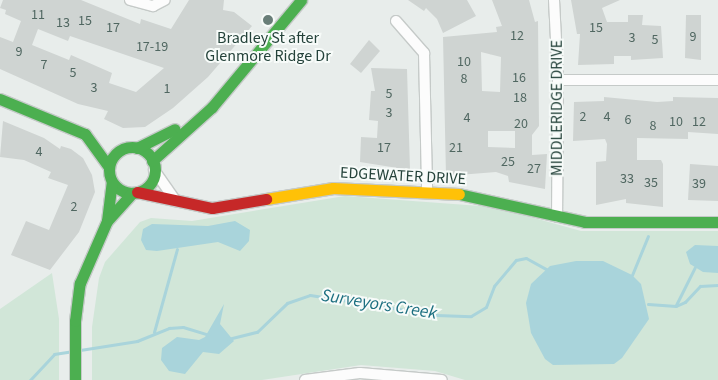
<!DOCTYPE html>
<style>
body{margin:0}
#map{position:relative;width:718px;height:380px;overflow:hidden;background:#e8edeb;font-family:"Source Sans 3",sans-serif}
div>[style]{position:absolute}
[style*='--x']{left:calc(var(--x)*1px);top:calc(var(--y)*1px);width:calc(var(--w)*1px);rotate:calc(var(--a)*1deg)}
.green>*{inset:0;background:#d1e6d8}
.water>*{inset:0;background:#a9d4db}
.stream>*{height:3px;margin:-1.5px;padding:0 1.5px;transform-origin:1.5px;border-radius:1.5px;background:#a9d4db}
.building>*{inset:0;background:#cfd4d2}
.roads{filter:drop-shadow(1px 0 #c5cac8) drop-shadow(-1px 0 #c5cac8) drop-shadow(0 1px #c5cac8) drop-shadow(0 -1px #c5cac8)}
.street>*{height:10px;margin:-5px;padding:0 5px;transform-origin:5px;border-radius:5px;background:#fcfcfc}
.fast>*{height:11px;margin:-5.5px;padding:0 5.5px;transform-origin:5.5px;border-radius:5.5px;background:#4caf50}
.fast>.ring{margin:-5.5px;padding:0;box-sizing:content-box;background:none;border:11px solid #4caf50;border-radius:50%}
.slow>*{height:11px;margin:-5.5px;padding:0 5.5px;transform-origin:5.5px;border-radius:5.5px;background:#ffc107}
.jam>*{height:11px;margin:-5.5px;padding:0 5.5px;transform-origin:5.5px;border-radius:5.5px;background:#c62828}
.dots>*{width:14px;height:14px;translate:-50% -50%;box-sizing:border-box;border:2px solid #f7fbf9;border-radius:50%}
span{translate:-50% -50%;white-space:nowrap;text-align:center;line-height:1.15;-webkit-text-stroke:4px #f7fbf9;paint-order:stroke}
.number-label{font-size:14px;color:#506761}
.number-label span{-webkit-text-stroke-width:0}
.poi-label{font-size:16px;color:#24423a}
.street-label{font-size:16px;color:#24423a}
.water-label{font-size:18px;color:#1c6f80;font-style:italic}
</style>
<div id="map">
<div class="green">
<i style="clip-path:polygon(345px 196px,494px 207px,581px 231px,718px 231px,718px 380px,465px 380px,435px 371px,361px 365px,262px 380px,92px 380px,92px 327px,99px 278px,105px 262px,140px 222px,151px 218px,192px 221px)"></i>
<i style="clip-path:polygon(52px 273px,59px 319px,59px 380px,0 380px,0 309px)"></i>
</div>
<div class="water">
<i style="clip-path:polygon(235px 221px,250px 230px,249px 241px,240px 251px,218px 242px,157px 251px,146px 250px,141px 240px,143px 229px,152px 224px,208px 226px)"></i>
<i style="clip-path:polygon(695px 245px,718px 246px,718px 273px,703px 272px,690px 264px,686px 252px)"></i>
<i style="clip-path:polygon(576px 261px,603px 261px,632px 275px,641px 284px,649px 319px,622px 358px,614px 364px,553px 365px,545px 359px,531px 333px,526px 303px,531px 284px,550px 266px)"></i>
<i style="clip-path:polygon(224px 304px,220px 324px,234px 341px,219px 354px,203px 352px,185px 374px,169px 371px,161px 360px,162px 348px,177px 337px,199px 340px,205px 337px)"></i>
</div>
<div class="stream">
<i style="--x:632;--y:275;--w:42;--a:-67.7"></i>
<i style="--x:648;--y:304;--w:28;--a:4"></i>
<i style="--x:676;--y:306;--w:10;--a:-24"></i>
<i style="--x:685;--y:302;--w:22;--a:-47"></i>
<i style="--x:700;--y:286;--w:18;--a:-3"></i>
<i style="--x:676;--y:305;--w:42;--a:-63.4"></i>
<i style="--x:154;--y:332;--w:86;--a:-74.5"></i>
<i style="--x:228;--y:339;--w:30;--a:-14"></i>
<i style="--x:257;--y:332;--w:42;--a:-44"></i>
<i style="--x:287;--y:303;--w:24;--a:-19"></i>
<i style="--x:310;--y:295;--w:128;--a:9"></i>
<i style="--x:436;--y:315;--w:35;--a:2"></i>
<i style="--x:471;--y:316;--w:17;--a:-31"></i>
<i style="--x:486;--y:307;--w:22;--a:-69"></i>
<i style="--x:494;--y:286;--w:34;--a:-50"></i>
<i style="--x:516;--y:260;--w:10;--a:-11"></i>
<i style="--x:526;--y:258;--w:23;--a:29"></i>
<i style="--x:80;--y:350;--w:58;--a:-9"></i>
<i style="--x:137;--y:341;--w:35;--a:-22"></i>
<i style="--x:169;--y:328;--w:14;--a:-4"></i>
<i style="--x:183;--y:327;--w:27;--a:17"></i>
<i style="--x:30;--y:380;--w:35;--a:-47"></i>
<i style="--x:54;--y:354;--w:18;--a:-9"></i>
</div>
<div class="building">
<i style="clip-path:polygon(evenodd,3px 0,81px 0,140px 24px,141px 19px,171px 29px,189px 0,224px 0,223px 10px,234px 12px,252px 26px,208px 77px,173px 108px,145px 127px,123px 128px,104px 119px,108px 111px,78px 104px,0 69px,0 37px,13px 42px,21px 21px,5px 14px,6px 10px,0 8px,3px 0,38px 29px,68px 41px,70px 36px,164px 68px,136px 92px,109px 83px,112px 73px,87px 62px,71px 55px,69px 60px,32px 45px,38px 29px)"></i>
<i style="clip-path:polygon(408px 0,467px 0,476px 16px,443px 33px,437px 19px,426px 8px,424px 11px)"></i>
<i style="clip-path:polygon(evenodd,492px 0,529px 0,535px 22px,538px 21px,539px 126px,532px 135px,532px 155px,547px 154px,545px 189px,509px 182px,508px 176px,496px 172px,446px 176px,443px 37px,497px 32px,496px 27px,502px 26px,492px 0,481px 52px,501px 57px,500px 92px,482px 91px,481px 52px,492px 0,488px 131px,515px 131px,515px 148px,488px 147px,488px 131px)"></i>
<i style="clip-path:polygon(571px 0,620px 0,602px 8px,607px 22px,628px 22px,628px 15px,643px 15px,642px 25px,661px 26px,663px 58px,631px 60px,631px 56px,614px 56px,614px 64px,578px 65px,580px 34px,577px 34px)"></i>
<i style="clip-path:polygon(686px 15px,701px 15px,701px 60px,685px 58px)"></i>
<i style="clip-path:polygon(369px 40px,380px 51px,361px 73px,350px 64px)"></i>
<i style="clip-path:polygon(371px 68px,407px 69px,410px 170px,360px 162px,361px 137px,377px 138px,378px 121px,369px 120px,371px 91px,375px 91px)"></i>
<i style="clip-path:polygon(604px 97px,657px 102px,673px 101px,673px 97px,718px 98px,718px 134px,688px 132px,688px 139px,637px 138px,637px 160px,661px 160px,663px 164px,663px 207px,626px 203px,626px 199px,596px 205px,596px 162px,606px 161px,607px 144px,605px 139px,573px 141px,574px 102px,604px 101px)"></i>
<i style="clip-path:polygon(3px 121px,44px 138px,60px 149px,61px 146px,71px 149px,83px 158px,92px 175px,95px 192px,79px 232px,50px 270px,11px 255px,26px 221px,49px 230px,68px 185px,48px 178px,51px 172px,24px 160px,0 157px)"></i>
<i style="clip-path:polygon(690px 164px,718px 166px,718px 201px,688px 200px)"></i>
</div>
<div class="roads">
<div class="street">
<i style="--x:130;--y:0;--w:24;--a:15"></i>
<i style="--x:153;--y:6;--w:13;--a:-27"></i>
<i style="--x:554;--y:0;--w:80;--a:87.1"></i>
<i style="--x:558;--y:80;--w:137;--a:90.4"></i>
<i style="--x:396;--y:21;--w:43;--a:48.8"></i>
<i style="--x:424;--y:53;--w:137;--a:88.7"></i>
<i style="--x:558;--y:80;--w:160;--a:0"></i>
<i style="--x:154;--y:170;--w:38;--a:55"></i>
<i style="--x:305;--y:380;--w:55;--a:-7.3"></i>
<i style="--x:360;--y:373;--w:82;--a:4.9"></i>
</div>
<div class="fast">
<i style="--x:0;--y:99;--w:92;--a:22.4"></i>
<i style="--x:85;--y:134;--w:41;--a:54"></i>
<i class="ring" style="left:109px;top:147px;width:35px;height:35px"></i>
<i style="--x:137;--y:148;--w:42;--a:-26.6"></i>
<i style="--x:152;--y:161;--w:81;--a:-42"></i>
<i style="--x:212;--y:107;--w:139;--a:-50.2"></i>
<i style="--x:459;--y:194;--w:129;--a:12.5"></i>
<i style="--x:585;--y:222;--w:133;--a:0"></i>
<i style="--x:107;--y:221;--w:39;--a:-83"></i>
<i style="--x:75;--y:380;--w:59;--a:-90"></i>
<i style="--x:75;--y:321;--w:38;--a:-83"></i>
<i style="--x:80;--y:283;--w:68;--a:-66.5"></i>
<i style="--x:107;--y:221;--w:38;--a:-48"></i>
</div>
<div class="slow">
<i style="--x:266;--y:199;--w:68;--a:-9.3"></i>
<i style="--x:333;--y:188;--w:126;--a:2.7"></i>
</div>
<div class="jam">
<i style="--x:137;--y:192;--w:77;--a:12"></i>
<i style="--x:212;--y:208;--w:55;--a:-9.5"></i>
</div>
</div>
<div class="dots">
<i style="left:268px;top:20px;background:#697e78"></i>
</div>
<div class="number-label">
<span style="left:38px;top:15px">11</span>
<span style="left:85px;top:21px">15</span>
<span style="left:63px;top:23px">13</span>
<span style="left:113px;top:28px">17</span>
<span style="left:596px;top:28px">15</span>
<span style="left:517px;top:36px">12</span>
<span style="left:693px;top:37px">9</span>
<span style="left:632px;top:38px">3</span>
<span style="left:655px;top:40px">5</span>
<span style="left:152px;top:47px">17-19</span>
<span style="left:19px;top:52px">9</span>
<span style="left:464px;top:62px">10</span>
<span style="left:44px;top:65px">7</span>
<span style="left:73px;top:73px">5</span>
<span style="left:519px;top:78px">16</span>
<span style="left:464px;top:79px">8</span>
<span style="left:94px;top:88px">3</span>
<span style="left:167px;top:89px">1</span>
<span style="left:389px;top:94px">5</span>
<span style="left:520px;top:98px">18</span>
<span style="left:389px;top:113px">3</span>
<span style="left:583px;top:117px">2</span>
<span style="left:607px;top:117px">4</span>
<span style="left:467px;top:118px">4</span>
<span style="left:628px;top:120px">6</span>
<span style="left:676px;top:122px">10</span>
<span style="left:699px;top:122px">12</span>
<span style="left:521px;top:124px">20</span>
<span style="left:653px;top:126px">8</span>
<span style="left:384px;top:148px">17</span>
<span style="left:456px;top:148px">21</span>
<span style="left:39px;top:152px">4</span>
<span style="left:508px;top:162px">25</span>
<span style="left:534px;top:169px">27</span>
<span style="left:627px;top:179px">33</span>
<span style="left:651px;top:183px">35</span>
<span style="left:699px;top:184px">39</span>
<span style="left:74px;top:207px">2</span>
</div>
<div class="poi-label">
<span style="left:268px;top:47px">Bradley St after<br>Glenmore Ridge Dr</span>
</div>
<div class="street-label">
<span style="left:557px;top:108px;rotate:-90deg">MIDDLERIDGE DRIVE</span>
<span style="left:403px;top:176px;rotate:3deg">EDGEWATER DRIVE</span>
</div>
<div class="water-label">
<span style="left:379px;top:305px;rotate:9deg">Surveyors Creek</span>
</div>
</div>
